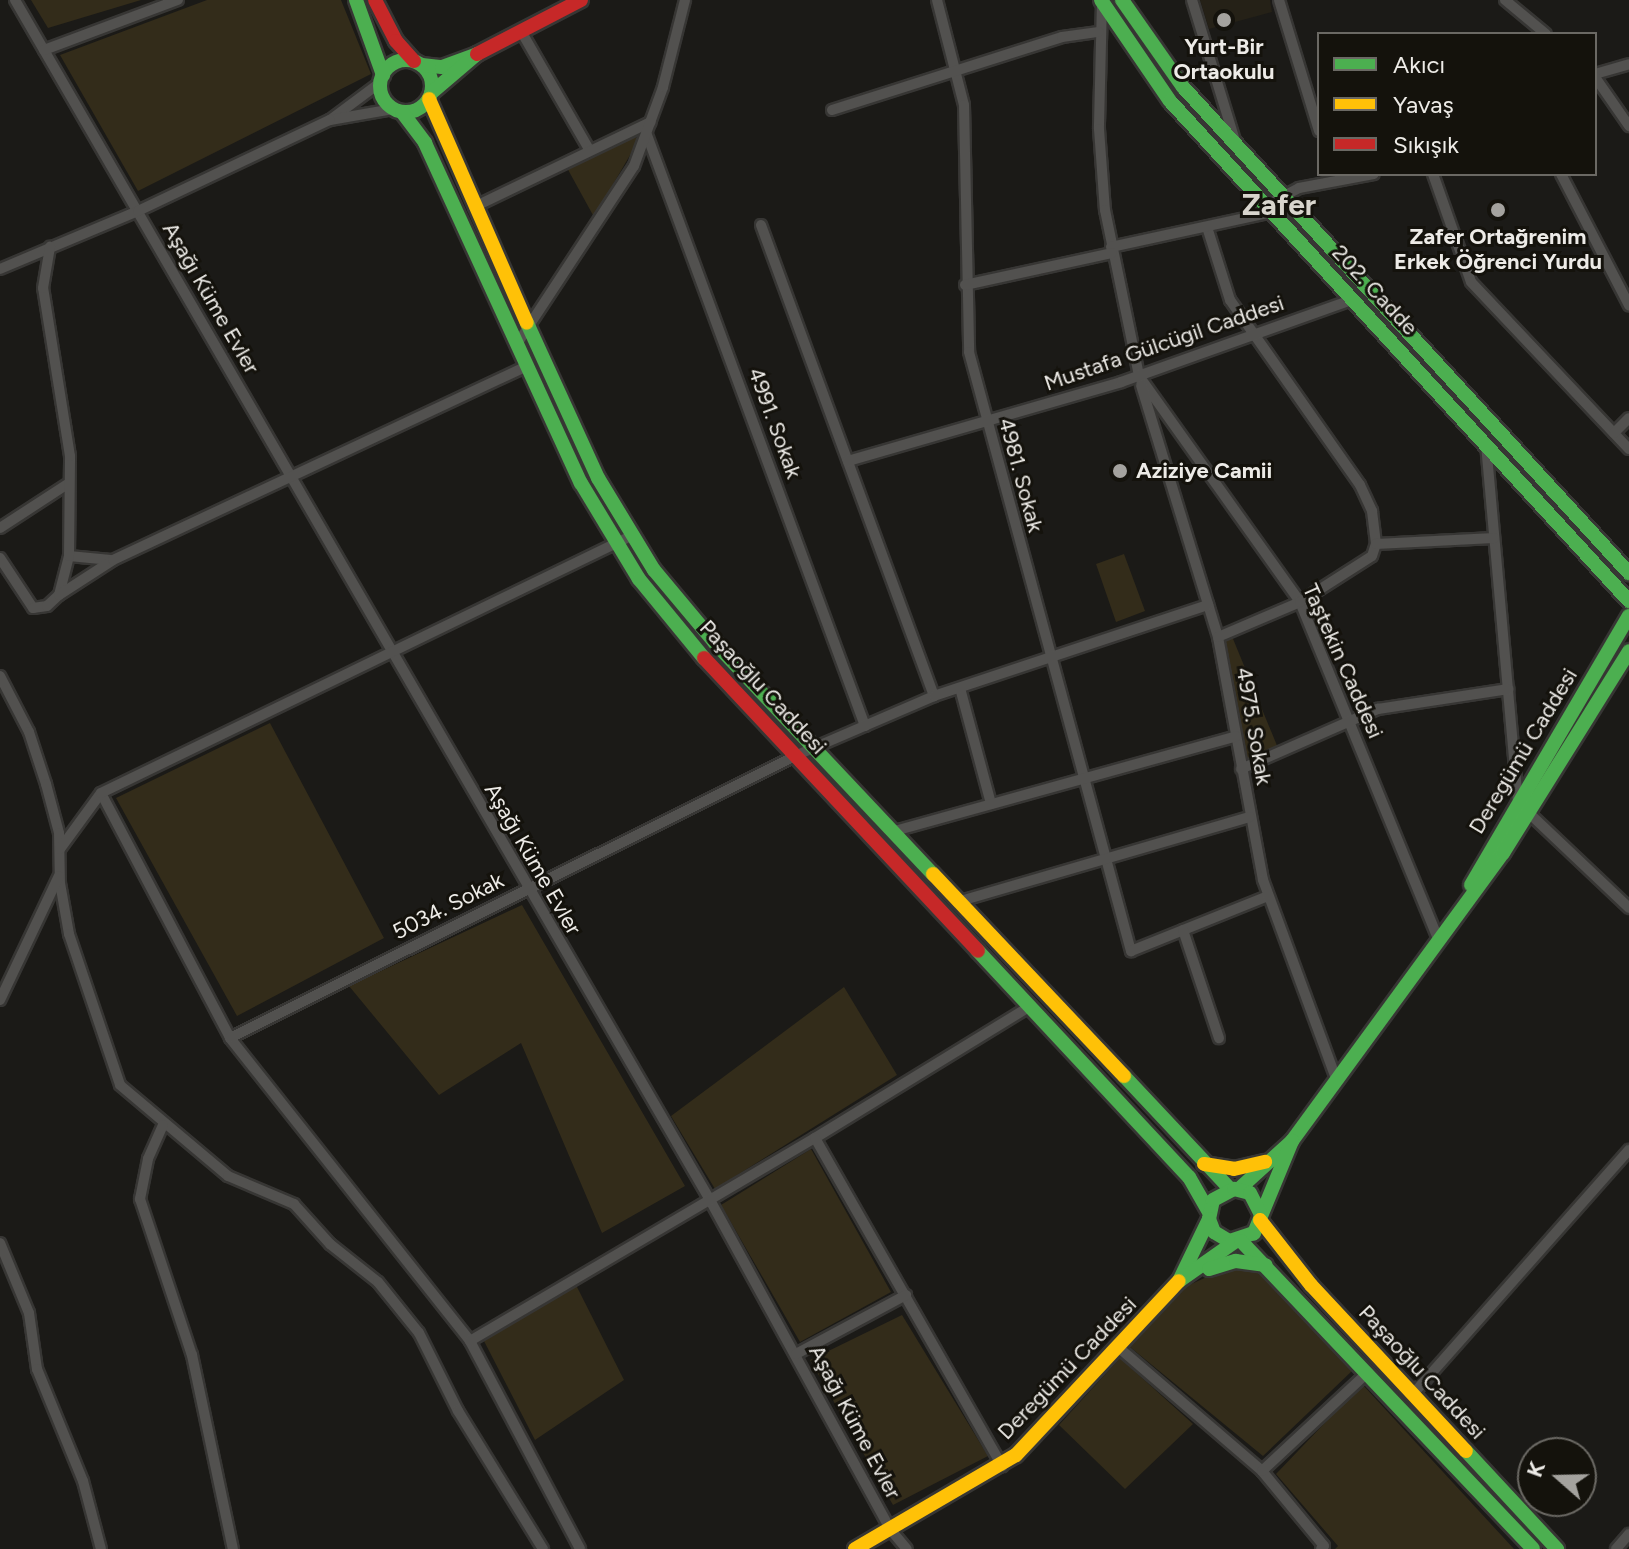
<!DOCTYPE html>
<meta charset="utf-8">
<style>
body{margin:0}
#map{position:relative;width:1629px;height:1549px;overflow:hidden;background:#1b1a17;font-family:Figtree,sans-serif}
div>[style]{position:absolute}
[style*='--x']{left:calc(var(--x)*1px);top:calc(var(--y)*1px);width:calc(var(--w)*1px);rotate:calc(var(--a)*1deg)}
.built>*{inset:0;background:#252117}
.green>*{inset:0;background:#332c1a}
.roads{filter:drop-shadow(2px 0 #373634) drop-shadow(-2px 0 #373634) drop-shadow(0 2px #373634) drop-shadow(0 -2px #373634)}
.street>*{height:10px;margin:-5px;padding:0 5px;transform-origin:5px;border-radius:5px;background:#52514f}
.fast>*{height:14px;margin:-7px;padding:0 7px;transform-origin:7px;border-radius:7px;background:#4caf50}
.fast>.ring{margin:-7px;padding:0;box-sizing:content-box;background:none;border:14px solid #4caf50;border-radius:50%}
.slow>*{height:14px;margin:-7px;padding:0 7px;transform-origin:7px;border-radius:7px;background:#ffc107}
.jam>*{height:14px;margin:-7px;padding:0 7px;transform-origin:7px;border-radius:7px;background:#c62828}
.dots>*{width:22px;height:22px;translate:-50% -50%;box-sizing:border-box;border:4px solid #14120c;border-radius:50%}
span{translate:-50% -50%;white-space:nowrap;text-align:center;line-height:1.15;-webkit-text-stroke:6px #14120c;paint-order:stroke}
.poi-label{font-size:22px;color:#edebe7;font-weight:700}
.left{translate:0 -50%;text-align:left}
.street-label{font-size:22px;color:#edebe7}
.district-label{font-size:30px;color:#d8d5cd;font-weight:700}
.legend{position:absolute;left:1317px;top:32px;width:280px;height:144px;box-sizing:border-box;background:#14120c;border:2px solid #6b6964;margin:0;padding:10px 14px;list-style:none;font-size:24px;color:#edebe7}
.legend li{display:flex;align-items:center;gap:16px;height:40px}
.legend b{width:40px;border:2px solid #6b6964}
.north{position:absolute;left:1517px;top:1437px;width:80px;height:80px;box-sizing:border-box;background:#14120c;border:2px solid #6b6964;border-radius:50%;rotate:290deg;font-size:22px;font-weight:700;line-height:32px;text-align:center;color:#edebe7}
.north::after{content:'';display:block;margin:auto;width:28px;height:36px;background:#a4a29e;clip-path:polygon(50% 0,100% 100%,50% 72%,0 100%)}
</style>
<div id="map">
<div class="built">
<i style="clip-path:polygon(1200px 0,1270px 0,1272px 12px,1209px 29px)"></i>
</div>
<div class="green">
<i style="clip-path:polygon(31px 0,141px 0,48px 28px)"></i>
<i style="clip-path:polygon(207px 0,341px 0,371px 74px,138px 191px,60px 55px)"></i>
<i style="clip-path:polygon(625px 136px,640px 138px,594px 217px,566px 166px)"></i>
<i style="clip-path:polygon(1124px 554px,1145px 611px,1116px 622px,1096px 564px)"></i>
<i style="clip-path:polygon(1231px 634px,1278px 748px,1247px 763px,1221px 638px)"></i>
<i style="clip-path:polygon(270px 723px,384px 938px,237px 1016px,116px 798px)"></i>
<i style="clip-path:polygon(522px 905px,685px 1186px,602px 1233px,521px 1043px,439px 1095px,349px 986px)"></i>
<i style="clip-path:polygon(844px 987px,897px 1075px,715px 1189px,671px 1116px)"></i>
<i style="clip-path:polygon(811px 1149px,891px 1292px,800px 1342px,721px 1205px)"></i>
<i style="clip-path:polygon(1254px 1265px,1353px 1370px,1263px 1456px,1130px 1347px,1187px 1286px,1231px 1266px)"></i>
<i style="clip-path:polygon(576px 1285px,624px 1380px,535px 1440px,484px 1341px)"></i>
<i style="clip-path:polygon(902px 1315px,988px 1456px,893px 1505px,810px 1360px)"></i>
<i style="clip-path:polygon(1120px 1358px,1193px 1424px,1125px 1489px,1059px 1425px)"></i>
<i style="clip-path:polygon(1362px 1384px,1514px 1549px,1335px 1549px,1338px 1546px,1276px 1474px)"></i>
</div>
<div class="roads">
<div class="street">
<i style="--x:15;--y:0;--w:1387;--a:59.92"></i>
<i style="--x:710;--y:1200;--w:375;--a:61.3"></i>
<i style="--x:890;--y:1529;--w:26;--a:50"></i>
<i style="--x:937;--y:0;--w:108;--a:75.6"></i>
<i style="--x:964;--y:105;--w:247;--a:88.8"></i>
<i style="--x:969;--y:352;--w:621;--a:74.87"></i>
<i style="--x:1131;--y:951;--w:148;--a:-21.9"></i>
<i style="--x:1192;--y:0;--w:151;--a:73"></i>
<i style="--x:1279;--y:0;--w:137;--a:73"></i>
<i style="--x:1505;--y:0;--w:53;--a:39.7"></i>
<i style="--x:1102;--y:2;--w:127;--a:91.4"></i>
<i style="--x:1099;--y:129;--w:81;--a:85.8"></i>
<i style="--x:1105;--y:210;--w:169;--a:78.4"></i>
<i style="--x:1139;--y:376;--w:277;--a:54.5"></i>
<i style="--x:1300;--y:602;--w:366;--a:67.7"></i>
<i style="--x:521;--y:31;--w:138;--a:60.1"></i>
<i style="--x:44;--y:50;--w:143;--a:-20.5"></i>
<i style="--x:1595;--y:74;--w:35;--a:-16"></i>
<i style="--x:1595;--y:77;--w:60;--a:55.2"></i>
<i style="--x:381;--y:82;--w:64;--a:143.3"></i>
<i style="--x:330;--y:120;--w:64;--a:-9.9"></i>
<i style="--x:832;--y:110;--w:241;--a:-17.6"></i>
<i style="--x:1062;--y:37;--w:37;--a:-8"></i>
<i style="--x:647;--y:135;--w:630;--a:69.75"></i>
<i style="--x:1433;--y:174;--w:114;--a:70.6"></i>
<i style="--x:1471;--y:282;--w:230;--a:46.6"></i>
<i style="--x:1561;--y:174;--w:148;--a:62.6"></i>
<i style="--x:1267;--y:205;--w:36;--a:-28"></i>
<i style="--x:1299;--y:188;--w:76;--a:-10.6"></i>
<i style="--x:474;--y:207;--w:196;--a:-25.7"></i>
<i style="--x:761;--y:225;--w:502;--a:69.83"></i>
<i style="--x:1207;--y:227;--w:77;--a:72.5"></i>
<i style="--x:1230;--y:300;--w:226;--a:54.9"></i>
<i style="--x:1360;--y:485;--w:29;--a:65"></i>
<i style="--x:1372;--y:511;--w:33;--a:83"></i>
<i style="--x:1111;--y:247;--w:166;--a:-12.2"></i>
<i style="--x:0;--y:269;--w:150;--a:-22.8"></i>
<i style="--x:138;--y:211;--w:212;--a:-25.4"></i>
<i style="--x:965;--y:285;--w:150;--a:-12.3"></i>
<i style="--x:517;--y:344;--w:213;--a:-56.7"></i>
<i style="--x:634;--y:166;--w:84;--a:-69.8"></i>
<i style="--x:663;--y:87;--w:90;--a:-75.8"></i>
<i style="--x:1141;--y:385;--w:264;--a:73"></i>
<i style="--x:1218;--y:637;--w:247;--a:79.5"></i>
<i style="--x:1263;--y:880;--w:214;--a:69.8"></i>
<i style="--x:1614;--y:433;--w:21;--a:-45"></i>
<i style="--x:1486;--y:444;--w:357;--a:84.9"></i>
<i style="--x:848;--y:461;--w:284;--a:-16.1"></i>
<i style="--x:1121;--y:382;--w:247;--a:-19.6"></i>
<i style="--x:0;--y:528;--w:79;--a:-33.1"></i>
<i style="--x:69;--y:556;--w:42;--a:5.4"></i>
<i style="--x:0;--y:558;--w:60;--a:56.6"></i>
<i style="--x:33;--y:608;--w:14;--a:-8"></i>
<i style="--x:47;--y:606;--w:16;--a:-43"></i>
<i style="--x:59;--y:595;--w:40;--a:-75.6"></i>
<i style="--x:69;--y:556;--w:100;--a:-89.4"></i>
<i style="--x:70;--y:456;--w:170;--a:-99.1"></i>
<i style="--x:43;--y:288;--w:42;--a:-80.3"></i>
<i style="--x:59;--y:595;--w:64;--a:-32.9"></i>
<i style="--x:113;--y:560;--w:457;--a:-25.1"></i>
<i style="--x:1218;--y:637;--w:89;--a:-23.1"></i>
<i style="--x:1300;--y:602;--w:85;--a:-32.6"></i>
<i style="--x:1372;--y:556;--w:13;--a:-72"></i>
<i style="--x:1376;--y:544;--w:118;--a:-2.9"></i>
<i style="--x:0;--y:676;--w:63;--a:62.6"></i>
<i style="--x:29;--y:732;--w:55;--a:71.9"></i>
<i style="--x:46;--y:784;--w:51;--a:75.1"></i>
<i style="--x:59;--y:833;--w:50;--a:88.9"></i>
<i style="--x:60;--y:883;--w:52;--a:80"></i>
<i style="--x:69;--y:934;--w:159;--a:71.3"></i>
<i style="--x:120;--y:1085;--w:141;--a:40.1"></i>
<i style="--x:228;--y:1176;--w:72;--a:23"></i>
<i style="--x:294;--y:1204;--w:54;--a:48"></i>
<i style="--x:330;--y:1244;--w:61;--a:38.4"></i>
<i style="--x:378;--y:1282;--w:65;--a:51.2"></i>
<i style="--x:419;--y:1333;--w:87;--a:63.4"></i>
<i style="--x:458;--y:1411;--w:162;--a:58.4"></i>
<i style="--x:960;--y:688;--w:120;--a:75"></i>
<i style="--x:1241;--y:769;--w:150;--a:-23.7"></i>
<i style="--x:1378;--y:709;--w:132;--a:-8.7"></i>
<i style="--x:101;--y:793;--w:277;--a:62.2"></i>
<i style="--x:230;--y:1038;--w:387;--a:51.6"></i>
<i style="--x:470;--y:1341;--w:235;--a:62.1"></i>
<i style="--x:1529;--y:813;--w:138;--a:43.5"></i>
<i style="--x:891;--y:832;--w:358;--a:-15.5"></i>
<i style="--x:60;--y:849;--w:69;--a:-53.8"></i>
<i style="--x:101;--y:793;--w:589;--a:-25.87"></i>
<i style="--x:957;--y:902;--w:305;--a:-16.2"></i>
<i style="--x:1183;--y:930;--w:114;--a:71.6"></i>
<i style="--x:0;--y:1000;--w:137;--a:-64.6"></i>
<i style="--x:230;--y:1038;--w:634;--a:-26.52"></i>
<i style="--x:797;--y:755;--w:149;--a:-23.3"></i>
<i style="--x:934;--y:696;--w:289;--a:-18.4"></i>
<i style="--x:163;--y:1125;--w:37;--a:114"></i>
<i style="--x:148;--y:1159;--w:41;--a:101.3"></i>
<i style="--x:140;--y:1199;--w:164;--a:71.6"></i>
<i style="--x:192;--y:1355;--w:198;--a:78.1"></i>
<i style="--x:815;--y:1138;--w:252;--a:-31.5"></i>
<i style="--x:0;--y:1243;--w:76;--a:67.5"></i>
<i style="--x:29;--y:1313;--w:57;--a:81.9"></i>
<i style="--x:37;--y:1369;--w:121;--a:67.7"></i>
<i style="--x:83;--y:1481;--w:70;--a:75.2"></i>
<i style="--x:470;--y:1341;--w:400;--a:-30.5"></i>
<i style="--x:815;--y:1138;--w:378;--a:60.3"></i>
<i style="--x:1118;--y:1347;--w:190;--a:40.7"></i>
<i style="--x:1262;--y:1471;--w:97;--a:50.4"></i>
<i style="--x:1324;--y:1546;--w:4;--a:135"></i>
<i style="--x:796;--y:1354;--w:125;--a:-28.2"></i>
<i style="--x:1413;--y:1394;--w:326;--a:-48.5"></i>
<i style="--x:1262;--y:1471;--w:145;--a:-43"></i>
<i style="--x:1616;--y:1549;--w:20;--a:-49"></i>
</div>
<div class="fast">
<i style="--x:356;--y:0;--w:80;--a:70.2"></i>
<i style="--x:1101;--y:0;--w:122;--a:55.7"></i>
<i style="--x:1170;--y:101;--w:679;--a:47.45"></i>
<i style="--x:1122;--y:0;--w:106;--a:55"></i>
<i style="--x:1183;--y:87;--w:660;--a:47.46"></i>
<i class="ring" style="left:380px;top:60px;width:38px;height:38px"></i>
<i style="--x:422;--y:65;--w:20;--a:6"></i>
<i style="--x:442;--y:67;--w:37;--a:-20"></i>
<i style="--x:477;--y:54;--w:60;--a:139.7"></i>
<i style="--x:402;--y:112;--w:39;--a:53"></i>
<i style="--x:425;--y:143;--w:374;--a:65.4"></i>
<i style="--x:581;--y:483;--w:112;--a:58.9"></i>
<i style="--x:639;--y:579;--w:102;--a:50.6"></i>
<i style="--x:527;--y:323;--w:170;--a:65.4"></i>
<i style="--x:598;--y:478;--w:108;--a:58.7"></i>
<i style="--x:654;--y:570;--w:95;--a:50.1"></i>
<i style="--x:715;--y:643;--w:318;--a:46.7"></i>
<i style="--x:1471;--y:885;--w:312;--a:-59.6"></i>
<i style="--x:978;--y:951;--w:309;--a:47"></i>
<i style="--x:1189;--y:1177;--w:40;--a:60.3"></i>
<i style="--x:1124;--y:1076;--w:155;--a:46.8"></i>
<i style="--x:1292;--y:1141;--w:357;--a:-53.8"></i>
<i style="--x:1503;--y:853;--w:238;--a:-58"></i>
<i style="--x:1239;--y:1189;--w:72;--a:-42.2"></i>
<i style="--x:1292;--y:1141;--w:100;--a:112.4"></i>
<i style="--x:1254;--y:1233;--w:26;--a:162"></i>
<i style="--x:1229;--y:1241;--w:17;--a:-149"></i>
<i style="--x:1214;--y:1232;--w:14;--a:-111"></i>
<i style="--x:1209;--y:1219;--w:19;--a:-78"></i>
<i style="--x:1213;--y:1200;--w:24;--a:-28"></i>
<i style="--x:1234;--y:1189;--w:16;--a:14"></i>
<i style="--x:1250;--y:1193;--w:22;--a:63"></i>
<i style="--x:1209;--y:1219;--w:69;--a:115.8"></i>
<i style="--x:1179;--y:1281;--w:70;--a:-35.1"></i>
<i style="--x:1241;--y:1241;--w:424;--a:46.5"></i>
<i style="--x:1209;--y:1269;--w:28;--a:-17"></i>
<i style="--x:1236;--y:1261;--w:30;--a:8"></i>
<i style="--x:1466;--y:1451;--w:134;--a:47.1"></i>
</div>
<div class="slow">
<i style="--x:429;--y:99;--w:244;--a:66.4"></i>
<i style="--x:933;--y:874;--w:278;--a:46.6"></i>
<i style="--x:1204;--y:1164;--w:30;--a:9"></i>
<i style="--x:1234;--y:1169;--w:32;--a:-13"></i>
<i style="--x:1260;--y:1220;--w:83;--a:51.9"></i>
<i style="--x:1311;--y:1285;--w:227;--a:47"></i>
<i style="--x:855;--y:1549;--w:186;--a:-30.3"></i>
<i style="--x:1016;--y:1455;--w:238;--a:-46.9"></i>
</div>
<div class="jam">
<i style="--x:375;--y:0;--w:46;--a:62.9"></i>
<i style="--x:396;--y:41;--w:27;--a:48"></i>
<i style="--x:477;--y:54;--w:117;--a:-27.4"></i>
<i style="--x:704;--y:658;--w:401;--a:46.9"></i>
</div>
</div>
<div class="dots">
<i style="left:1224px;top:20px;background:#a4a29e"></i>
<i style="left:1498px;top:210px;background:#a4a29e"></i>
<i style="left:1120px;top:471px;background:#a4a29e"></i>
</div>
<div class="poi-label">
<span style="left:1224px;top:59px">Yurt-Bir<br>Ortaokulu</span>
<span style="left:1498px;top:249px">Zafer Ortağrenim<br>Erkek Öğrenci Yurdu</span>
<span class="left" style="left:1136px;top:471px">Aziziye Camii</span>
</div>
<div class="street-label">
<span style="left:1375px;top:290px;rotate:47deg">202. Cadde</span>
<span style="left:211px;top:298px;rotate:60deg">Aşağı Küme Evler</span>
<span style="left:1164px;top:343px;rotate:-19deg">Mustafa Gülcügil Caddesi</span>
<span style="left:775px;top:423px;rotate:70deg">4991. Sokak</span>
<span style="left:1021px;top:475px;rotate:75deg">4981. Sokak</span>
<span style="left:1343px;top:661px;rotate:66deg">Taştekin Caddesi</span>
<span style="left:763px;top:687px;rotate:47deg">Paşaoğlu Caddesi</span>
<span style="left:1254px;top:726px;rotate:80deg">4975. Sokak</span>
<span style="left:1523px;top:751px;rotate:-59deg">Deregümü Caddesi</span>
<span style="left:533px;top:859px;rotate:60deg">Aşağı Küme Evler</span>
<span style="left:448px;top:906px;rotate:-27deg">5034. Sokak</span>
<span style="left:1067px;top:1368px;rotate:-46deg">Deregümü Caddesi</span>
<span style="left:1422px;top:1372px;rotate:47deg">Paşaoğlu Caddesi</span>
<span style="left:855px;top:1422px;rotate:62deg">Aşağı Küme Evler</span>
</div>
<div class="district-label">
<span style="left:1279px;top:205px">Zafer</span>
</div>
<ul class="legend">
<li><b style="height:10px;background:#4caf50"></b>Akıcı</li>
<li><b style="height:10px;background:#ffc107"></b>Yavaş</li>
<li><b style="height:10px;background:#c62828"></b>Sıkışık</li>
</ul>
<div class="north">K</div>
</div>
